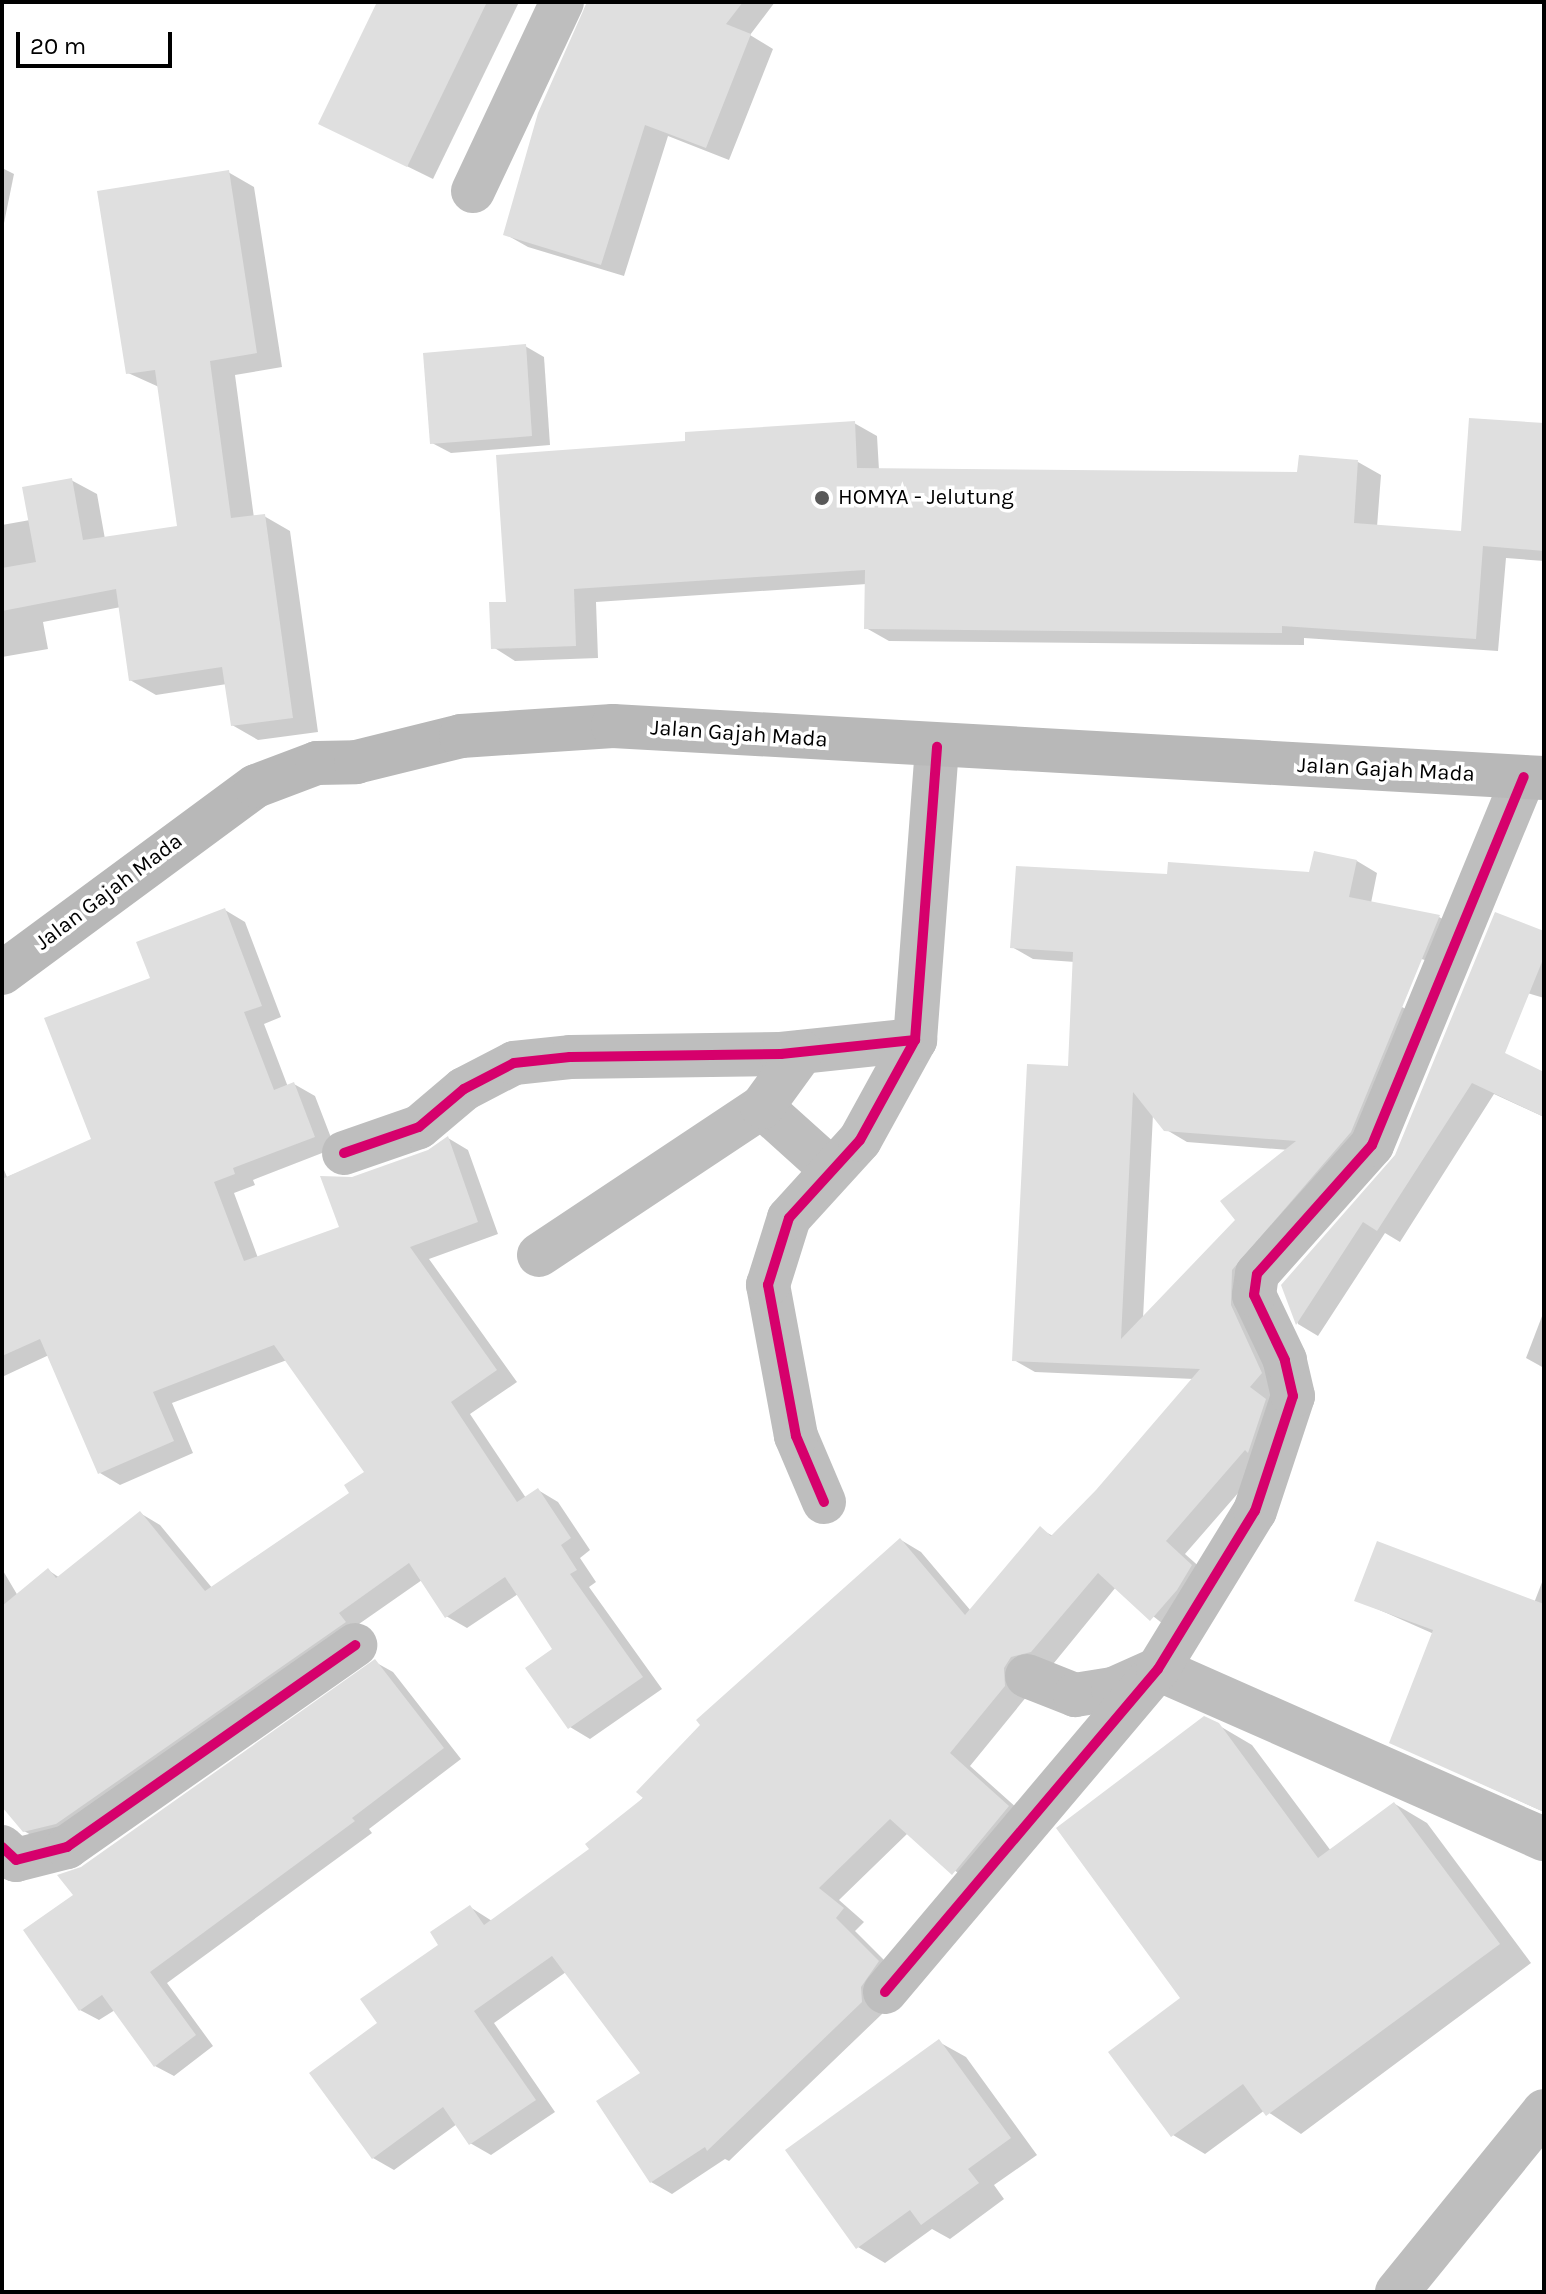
<!DOCTYPE html>
<style>
body{margin:0}
#map{position:relative;width:1546px;height:2294px;overflow:hidden;background:#fff;font-family:Karla,sans-serif}
div>[style]{position:absolute}
[style*='--x']{left:calc(var(--x)*1px);top:calc(var(--y)*1px);width:calc(var(--w)*1px);rotate:calc(var(--a)*1deg)}
.shadow>*{inset:0;background:#0003}
.building>*{inset:0;background:#dfdfdf}
.street>*{height:44px;margin:-22px;padding:0 22px;transform-origin:22px;border-radius:22px;background:#bebebe}
.secondary>*{height:44px;margin:-22px;padding:0 22px;transform-origin:22px;border-radius:22px;background:#b8b8b8}
.cycleway>*{height:10px;margin:-5px;padding:0 5px;transform-origin:5px;border-radius:5px;background:#d6006c}
.dots>*{width:22px;height:22px;translate:-50% -50%;box-sizing:border-box;border:4px solid #fff;border-radius:50%}
span{translate:-50% -50%;white-space:nowrap;text-align:center;line-height:1.15;-webkit-text-stroke:7px #fff;paint-order:stroke}
.poi-label{font-size:22px;color:#000}
.left{translate:0 -50%;text-align:left}
.street-label{font-size:22px;color:#000}
.frame{position:absolute;inset:0;border:4px solid #000;pointer-events:none}
.scale{position:absolute;left:16px;top:32px;width:156px;height:36px;box-sizing:border-box;border:4px solid #000;border-top:0;padding-left:10px;font-size:24px;line-height:28px;white-space:nowrap;color:#000;-webkit-text-stroke:6px #fff;paint-order:stroke}
</style>
<div id="map">
<div class="shadow">
<i style="clip-path:polygon(379px 2px,519px 2px,433px 179px,321px 124px)"></i>
<i style="clip-path:polygon(587px 2px,775px 2px,750px 35px,773px 49px,729px 160px,668px 136px,624px 276px,528px 247px,505px 234px)"></i>
<i style="clip-path:polygon(2px 168px,14px 174px,3px 228px,2px 228px)"></i>
<i style="clip-path:polygon(228px 172px,254px 187px,282px 367px,235px 375px,254px 518px,264px 516px,290px 531px,318px 732px,258px 740px,232px 725px,227px 684px,156px 695px,130px 680px,121px 607px,43px 622px,48px 649px,2px 657px,2px 525px,30px 520px,71px 480px,97px 494px,105px 539px,179px 528px,159px 387px,128px 373px)"></i>
<i style="clip-path:polygon(525px 346px,544px 357px,550px 445px,451px 453px,432px 443px)"></i>
<i style="clip-path:polygon(854px 423px,877px 436px,879px 470px,1299px 474px,1358px 462px,1381px 475px,1377px 527px,1463px 533px,1544px 425px,1544px 561px,1506px 558px,1498px 651px,1304px 638px,1304px 645px,889px 641px,866px 628px,867px 584px,596px 602px,598px 658px,515px 661px,493px 647px,509px 604px,687px 443px)"></i>
<i style="clip-path:polygon(evenodd,1357px 861px,1377px 873px,1371px 903px,1439px 917px,1460px 929px,1444px 966px,1351px 937px,1402px 1007px,1423px 1018px,1371px 1143px,1253px 1282px,1282px 1386px,1266px 1461px,1185px 1554px,1212px 1578px,1172px 1631px,1116px 1587px,970px 1766px,1029px 1819px,973px 1885px,908px 1833px,839px 1900px,864px 1922px,855px 1931px,898px 1974px,881px 1999px,882px 2014px,729px 2161px,725px 2159px,672px 2194px,651px 2182px,643px 2073px,566px 1972px,494px 2023px,555px 2112px,491px 2155px,470px 2143px,457px 2124px,394px 2170px,373px 2158px,380px 2023px,470px 1907px,492px 1921px,592px 1849px,901px 1540px,921px 1552px,971px 1611px,1040px 1529px,1053px 1536px,1097px 1491px,1194px 1379px,1035px 1372px,1014px 1360px,1070px 1068px,1075px 962px,1033px 959px,1012px 947px,1169px 876px,1311px 875px,1357px 861px,1153px 1114px,1165px 1129px,1187px 1142px,1289px 1150px,1238px 1220px,1143px 1319px,1153px 1114px)"></i>
<i style="clip-path:polygon(225px 910px,245px 922px,281px 1017px,264px 1024px,288px 1087px,294px 1084px,315px 1096px,335px 1148px,253px 1180px,255px 1185px,234px 1193px,258px 1258px,341px 1228px,352px 1179px,429px 1152px,448px 1138px,468px 1150px,498px 1234px,429px 1259px,517px 1382px,470px 1414px,526px 1498px,538px 1490px,558px 1502px,590px 1550px,580px 1558px,596px 1582px,589px 1587px,662px 1689px,590px 1739px,570px 1727px,555px 1649px,518px 1594px,467px 1628px,446px 1616px,422px 1580px,45px 1843px,24px 1831px,2px 1803px,2px 1569px,18px 1596px,48px 1570px,60px 1578px,140px 1513px,160px 1525px,213px 1589px,352px 1493px,367px 1472px,287px 1360px,172px 1403px,193px 1453px,120px 1485px,100px 1473px,49px 1355px,2px 1377px,2px 1165px,7px 1177px,94px 1140px,152px 979px)"></i>
<i style="clip-path:polygon(1544px 933px,1544px 998px,1498px 984px)"></i>
<i style="clip-path:polygon(1449px 1029px,1544px 1074px,1544px 1117px,1494px 1094px,1400px 1242px,1385px 1233px,1318px 1336px,1298px 1324px,1283px 1285px,1393px 1162px)"></i>
<i style="clip-path:polygon(1544px 1311px,1544px 1368px,1526px 1358px)"></i>
<i style="clip-path:polygon(1544px 1577px,1544px 1812px,1392px 1743px,1434px 1634px,1357px 1600px,1534px 1603px)"></i>
<i style="clip-path:polygon(375px 1662px,393px 1672px,461px 1759px,369px 1829px,372px 1833px,167px 1983px,213px 2046px,174px 2076px,155px 2066px,115px 2010px,99px 2020px,80px 2010px,76px 1896px,82px 1869px)"></i>
<i style="clip-path:polygon(1218px 1725px,1252px 1745px,1331px 1851px,1395px 1804px,1427px 1823px,1531px 1963px,1301px 2134px,1265px 2110px,1205px 2154px,1173px 2135px,1183px 1999px)"></i>
<i style="clip-path:polygon(939px 2042px,966px 2057px,1037px 2155px,994px 2185px,1004px 2199px,950px 2239px,932px 2229px,885px 2263px,858px 2247px)"></i>
</div>
<div class="building">
<i style="clip-path:polygon(377px 2px,487px 2px,407px 167px,318px 124px)"></i>
<i style="clip-path:polygon(587px 2px,743px 2px,726px 24px,751px 34px,706px 148px,645px 125px,601px 265px,503px 235px,538px 113px)"></i>
<i style="clip-path:polygon(229px 170px,257px 353px,210px 361px,231px 518px,265px 514px,293px 718px,231px 726px,222px 667px,129px 681px,116px 589px,2px 611px,2px 568px,36px 562px,22px 487px,72px 478px,83px 540px,177px 526px,155px 370px,126px 374px,97px 191px)"></i>
<i style="clip-path:polygon(526px 344px,532px 436px,430px 444px,423px 353px)"></i>
<i style="clip-path:polygon(1469px 418px,1544px 423px,1544px 551px,1483px 546px,1476px 639px,1282px 626px,1282px 633px,864px 629px,865px 570px,574px 589px,576px 646px,491px 649px,489px 602px,506px 602px,496px 455px,685px 441px,685px 432px,855px 421px,857px 468px,1297px 472px,1299px 455px,1358px 460px,1354px 523px,1461px 531px)"></i>
<i style="clip-path:polygon(evenodd,1314px 851px,1357px 860px,1349px 897px,1440px 915px,1351px 1132px,1232px 1270px,1231px 1305px,1262px 1373px,1250px 1387px,1266px 1399px,1248px 1453px,1245px 1450px,1166px 1541px,1192px 1565px,1177px 1590px,1150px 1621px,1098px 1573px,1031px 1652px,1011px 1657px,1004px 1668px,1005px 1686px,950px 1753px,1009px 1806px,952px 1875px,890px 1819px,819px 1888px,844px 1908px,836px 1918px,879px 1961px,861px 1987px,862px 2002px,707px 2151px,705px 2147px,650px 2183px,596px 2101px,640px 2073px,552px 1956px,474px 2011px,536px 2100px,469px 2145px,443px 2107px,372px 2159px,309px 2073px,377px 2023px,360px 1999px,438px 1945px,430px 1932px,470px 1905px,484px 1925px,589px 1849px,585px 1844px,643px 1798px,636px 1792px,700px 1725px,696px 1720px,900px 1538px,965px 1615px,1040px 1526px,1051px 1536px,1096px 1490px,1200px 1369px,1012px 1361px,1027px 1064px,1068px 1066px,1073px 952px,1010px 948px,1016px 866px,1167px 874px,1168px 862px,1309px 872px,1314px 851px,1133px 1092px,1164px 1131px,1296px 1141px,1220px 1201px,1235px 1220px,1121px 1339px,1133px 1092px)"></i>
<i style="clip-path:polygon(225px 908px,262px 1006px,244px 1012px,274px 1090px,294px 1082px,315px 1137px,233px 1168px,235px 1174px,214px 1182px,244px 1261px,339px 1227px,320px 1176px,352px 1177px,428px 1150px,448px 1136px,478px 1222px,410px 1247px,497px 1370px,451px 1402px,517px 1502px,538px 1488px,571px 1538px,561px 1545px,577px 1570px,570px 1574px,643px 1677px,568px 1729px,525px 1668px,552px 1649px,505px 1577px,445px 1618px,409px 1563px,339px 1613px,346px 1622px,56px 1824px,23px 1832px,2px 1807px,2px 1606px,48px 1568px,56px 1578px,140px 1511px,205px 1591px,349px 1493px,344px 1485px,364px 1472px,274px 1345px,153px 1392px,174px 1441px,98px 1474px,40px 1339px,2px 1356px,2px 1179px,91px 1139px,44px 1018px,150px 978px,136px 942px)"></i>
<i style="clip-path:polygon(1495px 912px,1544px 931px,1544px 957px,1505px 1053px,1544px 1072px,1544px 1117px,1472px 1083px,1377px 1231px,1363px 1222px,1296px 1325px,1281px 1285px,1395px 1155px)"></i>
<i style="clip-path:polygon(1377px 1541px,1544px 1604px,1544px 1812px,1389px 1743px,1433px 1630px,1354px 1601px)"></i>
<i style="clip-path:polygon(375px 1659px,444px 1748px,352px 1818px,355px 1821px,150px 1972px,196px 2035px,154px 2067px,102px 1995px,79px 2011px,23px 1930px,73px 1895px,57px 1875px,81px 1867px)"></i>
<i style="clip-path:polygon(1204px 1716px,1219px 1723px,1318px 1858px,1394px 1802px,1500px 1944px,1266px 2116px,1243px 2084px,1171px 2137px,1108px 2052px,1180px 1998px,1056px 1828px)"></i>
<i style="clip-path:polygon(939px 2039px,1011px 2138px,968px 2169px,979px 2183px,921px 2225px,910px 2210px,856px 2249px,785px 2150px)"></i>
</div>
<div class="street">
<i style="--x:473;--y:191;--w:209;--a:-64.8"></i>
<i style="--x:762;--y:1107;--w:94;--a:42"></i>
<i style="--x:344;--y:1153;--w:79;--a:-19.1"></i>
<i style="--x:419;--y:1127;--w:59;--a:-40.2"></i>
<i style="--x:464;--y:1089;--w:56;--a:-27.5"></i>
<i style="--x:514;--y:1063;--w:56;--a:-6.1"></i>
<i style="--x:570;--y:1057;--w:211;--a:-0.8"></i>
<i style="--x:781;--y:1054;--w:135;--a:-6"></i>
<i style="--x:539;--y:1255;--w:268;--a:-33.6"></i>
<i style="--x:762;--y:1107;--w:68;--a:-54"></i>
<i style="--x:824;--y:1502;--w:72;--a:-113"></i>
<i style="--x:796;--y:1436;--w:154;--a:-100.5"></i>
<i style="--x:768;--y:1285;--w:70;--a:-72.6"></i>
<i style="--x:789;--y:1218;--w:105;--a:-47.7"></i>
<i style="--x:860;--y:1140;--w:114;--a:-61.2"></i>
<i style="--x:915;--y:1040;--w:294;--a:-85.7"></i>
<i style="--x:1027;--y:1676;--w:52;--a:21.6"></i>
<i style="--x:1075;--y:1695;--w:38;--a:-9"></i>
<i style="--x:1113;--y:1689;--w:49;--a:-24"></i>
<i style="--x:1158;--y:1669;--w:422;--a:23.8"></i>
<i style="--x:2;--y:1847;--w:19;--a:43"></i>
<i style="--x:16;--y:1860;--w:53;--a:-14.3"></i>
<i style="--x:67;--y:1847;--w:352;--a:-35"></i>
<i style="--x:885;--y:1992;--w:423;--a:-49.8"></i>
<i style="--x:1158;--y:1669;--w:185;--a:-58.5"></i>
<i style="--x:1255;--y:1511;--w:121;--a:-71.7"></i>
<i style="--x:1293;--y:1396;--w:37;--a:-103"></i>
<i style="--x:1285;--y:1360;--w:72;--a:-115.5"></i>
<i style="--x:1254;--y:1295;--w:21;--a:-82"></i>
<i style="--x:1257;--y:1274;--w:173;--a:-48.3"></i>
<i style="--x:1372;--y:1145;--w:398;--a:-67.6"></i>
<i style="--x:1397;--y:2292;--w:233;--a:-50.9"></i>
</div>
<div class="secondary">
<i style="--x:2;--y:973;--w:315;--a:-36.4"></i>
<i style="--x:256;--y:786;--w:65;--a:-20.7"></i>
<i style="--x:317;--y:763;--w:39;--a:-1"></i>
<i style="--x:356;--y:762;--w:108;--a:-13.9"></i>
<i style="--x:461;--y:736;--w:152;--a:-3.8"></i>
<i style="--x:613;--y:726;--w:932;--a:3.2"></i>
</div>
<div class="cycleway">
<i style="--x:344;--y:1153;--w:79;--a:-19.1"></i>
<i style="--x:419;--y:1127;--w:59;--a:-40.2"></i>
<i style="--x:464;--y:1089;--w:56;--a:-27.5"></i>
<i style="--x:514;--y:1063;--w:56;--a:-6.1"></i>
<i style="--x:570;--y:1057;--w:211;--a:-0.8"></i>
<i style="--x:781;--y:1054;--w:135;--a:-6"></i>
<i style="--x:824;--y:1502;--w:72;--a:-113"></i>
<i style="--x:796;--y:1436;--w:154;--a:-100.5"></i>
<i style="--x:768;--y:1285;--w:70;--a:-72.6"></i>
<i style="--x:789;--y:1218;--w:105;--a:-47.7"></i>
<i style="--x:860;--y:1140;--w:114;--a:-61.2"></i>
<i style="--x:915;--y:1040;--w:294;--a:-85.7"></i>
<i style="--x:2;--y:1847;--w:19;--a:43"></i>
<i style="--x:16;--y:1860;--w:53;--a:-14.3"></i>
<i style="--x:67;--y:1847;--w:352;--a:-35"></i>
<i style="--x:885;--y:1992;--w:423;--a:-49.8"></i>
<i style="--x:1158;--y:1669;--w:185;--a:-58.5"></i>
<i style="--x:1255;--y:1511;--w:121;--a:-71.7"></i>
<i style="--x:1293;--y:1396;--w:37;--a:-103"></i>
<i style="--x:1285;--y:1360;--w:72;--a:-115.5"></i>
<i style="--x:1254;--y:1295;--w:21;--a:-82"></i>
<i style="--x:1257;--y:1274;--w:173;--a:-48.3"></i>
<i style="--x:1372;--y:1145;--w:398;--a:-67.6"></i>
</div>
<div class="dots">
<i style="left:822px;top:498px;background:#595959"></i>
</div>
<div class="poi-label">
<span class="left" style="left:838px;top:498px">HOMYA - Jelutung</span>
</div>
<div class="street-label">
<span style="left:739px;top:734px;rotate:4deg">Jalan Gajah Mada</span>
<span style="left:1386px;top:770px;rotate:3deg">Jalan Gajah Mada</span>
<span style="left:109px;top:892px;rotate:-37deg">Jalan Gajah Mada</span>
</div>
<div class="frame"></div>
<div class="scale">20 m</div>
</div>
